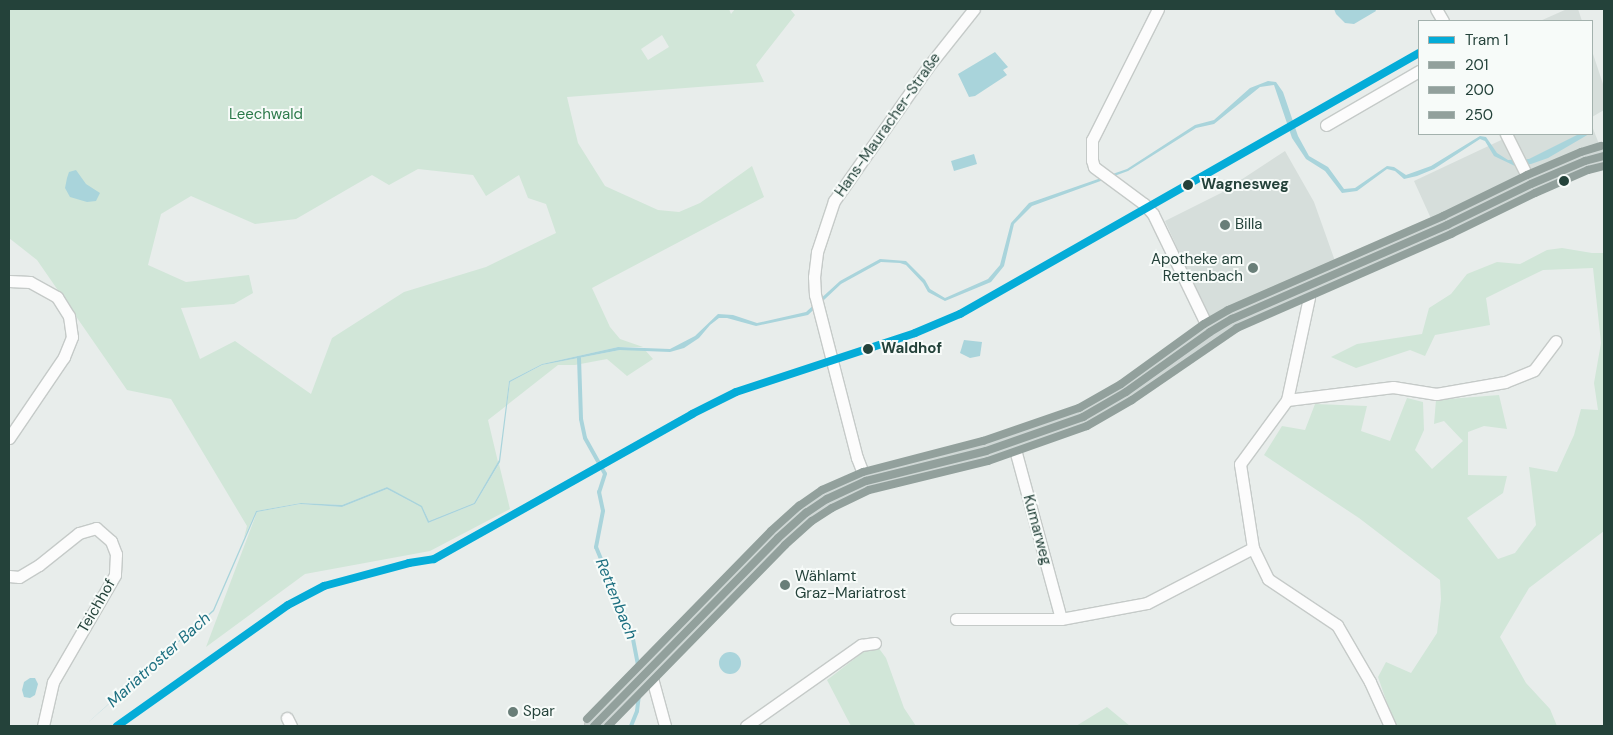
<!DOCTYPE html>
<meta charset="utf-8">
<style>
body{margin:0}
#map{position:relative;width:1613px;height:735px;overflow:hidden;background:#e8edeb;font-family:"DM Sans",sans-serif}
div>[style]{position:absolute}
[style*='--x']{left:calc(var(--x)*1px);top:calc(var(--y)*1px);width:calc(var(--w)*1px);rotate:calc(var(--a)*1deg)}
.built>*{inset:0;background:#d6dedb}
.green>*{inset:0;background:#d1e6d8}
.water>*{inset:0;background:#a9d4db}
.round{border-radius:50%}
.stream>*{height:4px;margin:-2px;padding:0 2px;transform-origin:2px;border-radius:2px;background:#a9d4db}
.roads{filter:drop-shadow(1px 0 #c5cac8) drop-shadow(-1px 0 #c5cac8) drop-shadow(0 1px #c5cac8) drop-shadow(0 -1px #c5cac8)}
.street>*{height:11px;margin:-5.5px;padding:0 5.5px;transform-origin:5.5px;border-radius:5.5px;background:#fcfcfc}
.primary>*{height:18px;margin:-9px;padding:0 9px;transform-origin:9px;border-radius:9px;background:#cfd7d5}
.bus-1>*{height:8px;margin:-4px;padding:0 4px;transform-origin:4px;border-radius:4px;background:#92a09c}
.bus-2>*{height:8px;margin:-4px;padding:0 4px;transform-origin:4px;border-radius:4px;background:#92a09c}
.bus-3>*{height:8px;margin:-4px;padding:0 4px;transform-origin:4px;border-radius:4px;background:#92a09c}
.tram-1>*{height:8px;margin:-4px;padding:0 4px;transform-origin:4px;border-radius:4px;background:#04acd8}
.dots>*{width:14px;height:14px;translate:-50% -50%;box-sizing:border-box;border:2px solid #f7fbf9;border-radius:50%}
span{translate:-50% -50%;white-space:nowrap;text-align:center;line-height:1.15;-webkit-text-stroke:4px #f7fbf9;paint-order:stroke}
.park-label{font-size:15px;color:#2d7a4b}
.street-label{font-size:15px;color:#24423a}
.stop-label{font-size:15px;color:#24423a;font-weight:700}
.left{translate:0 -50%;text-align:left}
.poi-label{font-size:15px;color:#24423a}
.right{translate:-100% -50%;text-align:right}
.water-label{font-size:16px;color:#1c6f80;font-style:italic}
.frame{position:absolute;inset:0;border:10px solid #24423a;pointer-events:none}
.legend{position:absolute;left:1418px;top:20px;width:175px;height:115px;box-sizing:border-box;background:#f7fbf9;border:1px solid #a3b1ad;margin:0;padding:6px 9px;list-style:none;font-size:15px;color:#24423a}
.legend li{display:flex;align-items:center;gap:10px;height:25px}
.legend b{width:25px;border:1px solid #a3b1ad}
</style>
<div id="map">
<div class="built">
<i style="clip-path:polygon(1567px 9px,1578px 9px,1582px 21px,1540px 21px)"></i>
<i style="clip-path:polygon(1592px 51px,1604px 87px,1604px 110px,1592px 117px)"></i>
<i style="clip-path:polygon(1592px 126px,1599px 144px,1526px 173px,1509px 184px,1433px 223px,1414px 181px,1514px 134px,1592px 134px)"></i>
<i style="clip-path:polygon(1285px 151px,1314px 202px,1335px 261px,1209px 318px,1165px 221px,1221px 193px)"></i>
</div>
<div class="green">
<i style="clip-path:polygon(evenodd,9px 9px,729px 9px,731px 14px,735px 9px,790px 9px,795px 15px,756px 65px,764px 82px,567px 97px,578px 143px,605px 186px,658px 210px,679px 212px,700px 203px,752px 166px,764px 197px,592px 288px,610px 327px,620px 339px,643px 347px,618px 347px,542px 364px,509px 381px,506px 406px,488px 420px,498px 462px,474px 503px,429px 521px,422px 506px,428px 523px,475px 504px,499px 464px,510px 509px,430px 551px,305px 574px,206px 647px,257px 512px,300px 504px,342px 507px,387px 489px,419px 506px,387px 487px,342px 505px,301px 503px,256px 511px,244px 538px,247px 526px,171px 399px,127px 390px,37px 260px,9px 238px,9px 9px,662px 35px,669px 47px,648px 60px,641px 49px,662px 35px,9px 9px,418px 169px,473px 175px,486px 196px,519px 175px,528px 198px,546px 204px,556px 233px,486px 267px,404px 292px,332px 338px,311px 394px,235px 341px,200px 359px,181px 308px,234px 304px,253px 293px,249px 275px,186px 282px,148px 265px,161px 214px,191px 196px,255px 224px,296px 219px,372px 175px,389px 185px,418px 169px)"></i>
<i style="clip-path:polygon(1562px 248px,1592px 253px,1604px 253px,1604px 531px,1529px 588px,1500px 637px,1526px 683px,1550px 709px,1557px 726px,1395px 726px,1378px 677px,1386px 662px,1411px 673px,1437px 633px,1441px 599px,1440px 580px,1359px 518px,1264px 455px,1282px 426px,1305px 430px,1315px 404px,1367px 406px,1361px 431px,1390px 441px,1407px 398px,1423px 402px,1424px 430px,1415px 450px,1432px 469px,1463px 441px,1444px 421px,1434px 424px,1436px 400px,1499px 395px,1507px 429px,1484px 426px,1468px 432px,1468px 475px,1507px 476px,1503px 493px,1467px 518px,1498px 559px,1515px 553px,1536px 525px,1529px 467px,1557px 472px,1574px 435px,1581px 409px,1598px 410px,1594px 383px,1601px 343px,1593px 268px,1543px 270px,1486px 298px,1490px 325px,1435px 335px,1425px 356px,1410px 350px,1356px 368px,1331px 357px,1357px 344px,1422px 334px,1429px 308px,1451px 294px,1467px 274px,1497px 262px,1520px 264px,1547px 250px)"></i>
<i style="clip-path:polygon(620px 350px,645px 350px,653px 359px,627px 376px,607px 359px,575px 365px,558px 365px,507px 405px,510px 382px,542px 365px)"></i>
<i style="clip-path:polygon(875px 643px,886px 658px,904px 708px,916px 726px,851px 726px,827px 680px)"></i>
<i style="clip-path:polygon(1107px 707px,1130px 726px,1076px 726px)"></i>
</div>
<div class="water">
<i style="clip-path:polygon(1334px 9px,1375px 9px,1376px 11px,1354px 24px,1345px 23px,1336px 14px)"></i>
<i style="clip-path:polygon(995px 52px,1008px 67px,1003px 70px,1007px 75px,975px 96px,969px 97px,958px 74px)"></i>
<i style="clip-path:polygon(1268px 81px,1276px 82px,1283px 92px,1298px 136px,1309px 156px,1328px 167px,1344px 189px,1355px 188px,1387px 166px,1394px 167px,1406px 175px,1431px 166px,1480px 136px,1486px 137px,1497px 153px,1508px 160px,1529px 159px,1579px 134px,1589px 134px,1548px 158px,1531px 164px,1515px 166px,1494px 156px,1485px 141px,1480px 139px,1434px 169px,1417px 176px,1404px 179px,1395px 171px,1387px 169px,1357px 191px,1342px 193px,1325px 171px,1306px 159px,1292px 138px,1274px 85px,1260px 87px,1214px 124px,1196px 128px,1128px 171px,1032px 206px,1014px 224px,1004px 266px,991px 282px,945px 301px,928px 292px,923px 283px,906px 265px,900px 263px,881px 262px,841px 284px,808px 315px,756px 326px,727px 318px,719px 318px,710px 325px,699px 338px,684px 348px,670px 352px,620px 350px,542px 365px,510px 382px,500px 462px,475px 504px,428px 523px,421px 507px,387px 489px,342px 507px,300px 504px,257px 512px,214px 611px,84px 726px,213px 610px,256px 511px,301px 503px,342px 505px,387px 487px,422px 506px,429px 521px,474px 503px,499px 460px,509px 381px,542px 364px,618px 347px,670px 349px,695px 336px,718px 314px,733px 315px,757px 323px,806px 312px,840px 281px,880px 259px,906px 261px,925px 280px,930px 289px,945px 298px,988px 279px,1000px 265px,1011px 223px,1029px 203px,1127px 169px,1195px 125px,1214px 120px,1250px 88px)"></i>
<i style="clip-path:polygon(974px 154px,977px 164px,954px 171px,951px 161px)"></i>
<i style="clip-path:polygon(76px 170px,86px 184px,100px 193px,96px 201px,87px 202px,70px 197px,65px 188px,67px 178px,69px 172px)"></i>
<i style="clip-path:polygon(964px 340px,982px 342px,980px 356px,970px 358px,960px 353px)"></i>
<i class="round" style="left:719px;top:652px;width:22px;height:22px"></i>
<i style="clip-path:polygon(30px 678px,35px 678px,38px 684px,35px 695px,30px 698px,24px 697px,22px 690px,24px 682px)"></i>
</div>
<div class="stream">
<i style="--x:579;--y:358;--w:61;--a:88.1"></i>
<i style="--x:581;--y:419;--w:19;--a:78"></i>
<i style="--x:585;--y:438;--w:41;--a:60.9"></i>
<i style="--x:605;--y:474;--w:19;--a:108"></i>
<i style="--x:599;--y:492;--w:19;--a:78"></i>
<i style="--x:603;--y:511;--w:37;--a:101"></i>
<i style="--x:596;--y:547;--w:94;--a:67.5"></i>
<i style="--x:632;--y:634;--w:37;--a:79"></i>
<i style="--x:631;--y:726;--w:16;--a:-68"></i>
<i style="--x:637;--y:711;--w:24;--a:-83"></i>
</div>
<div class="roads">
<div class="street">
<i style="--x:1158;--y:9;--w:147;--a:116.7"></i>
<i style="--x:1092;--y:140;--w:20;--a:90"></i>
<i style="--x:1092;--y:160;--w:7;--a:74"></i>
<i style="--x:1094;--y:167;--w:62;--a:36.5"></i>
<i style="--x:1144;--y:204;--w:13;--a:48"></i>
<i style="--x:1153;--y:214;--w:131;--a:64.2"></i>
<i style="--x:1436;--y:9;--w:14;--a:60"></i>
<i style="--x:1326;--y:125;--w:108;--a:-30.1"></i>
<i style="--x:1506;--y:134;--w:56;--a:63.4"></i>
<i style="--x:9;--y:281;--w:21;--a:3"></i>
<i style="--x:30;--y:282;--w:31;--a:29"></i>
<i style="--x:57;--y:297;--w:22;--a:58"></i>
<i style="--x:69;--y:316;--w:21;--a:82"></i>
<i style="--x:72;--y:337;--w:22;--a:112"></i>
<i style="--x:64;--y:357;--w:98;--a:124.2"></i>
<i style="--x:1287;--y:400;--w:107;--a:-7"></i>
<i style="--x:1393;--y:387;--w:44;--a:9.2"></i>
<i style="--x:1436;--y:394;--w:70;--a:-9.9"></i>
<i style="--x:1505;--y:382;--w:31;--a:-22"></i>
<i style="--x:1534;--y:370;--w:36;--a:-53"></i>
<i style="--x:1013;--y:442;--w:183;--a:74.8"></i>
<i style="--x:866;--y:481;--w:25;--a:-111"></i>
<i style="--x:857;--y:458;--w:168;--a:-104.4"></i>
<i style="--x:815;--y:295;--w:18;--a:-93"></i>
<i style="--x:814;--y:277;--w:25;--a:-83"></i>
<i style="--x:817;--y:252;--w:54;--a:-71.6"></i>
<i style="--x:834;--y:201;--w:162;--a:-55"></i>
<i style="--x:927;--y:68;--w:75;--a:-51.5"></i>
<i style="--x:1253;--y:548;--w:34;--a:64"></i>
<i style="--x:1268;--y:579;--w:83;--a:33.7"></i>
<i style="--x:1337;--y:625;--w:66;--a:59.9"></i>
<i style="--x:1370;--y:682;--w:48;--a:65.6"></i>
<i style="--x:9;--y:576;--w:10;--a:6"></i>
<i style="--x:19;--y:577;--w:23;--a:-31"></i>
<i style="--x:39;--y:565;--w:51;--a:-38.7"></i>
<i style="--x:79;--y:533;--w:18;--a:-16"></i>
<i style="--x:96;--y:528;--w:20;--a:41"></i>
<i style="--x:111;--y:541;--w:14;--a:69"></i>
<i style="--x:116;--y:554;--w:21;--a:93"></i>
<i style="--x:115;--y:575;--w:124;--a:120.1"></i>
<i style="--x:53;--y:682;--w:45;--a:102.8"></i>
<i style="--x:956;--y:619;--w:105;--a:0"></i>
<i style="--x:1061;--y:619;--w:87;--a:-10.5"></i>
<i style="--x:1147;--y:603;--w:119;--a:-27.4"></i>
<i style="--x:1253;--y:548;--w:85;--a:-98.8"></i>
<i style="--x:1240;--y:464;--w:79;--a:-53.7"></i>
<i style="--x:1287;--y:400;--w:105;--a:-77.9"></i>
<i style="--x:1309;--y:297;--w:12;--a:-110"></i>
<i style="--x:647;--y:673;--w:7;--a:45"></i>
<i style="--x:652;--y:678;--w:50;--a:74.8"></i>
<i style="--x:287;--y:718;--w:9;--a:63"></i>
<i style="--x:746;--y:726;--w:141;--a:-35.2"></i>
<i style="--x:861;--y:645;--w:14;--a:-8"></i>
</div>
<div class="primary">
<i style="--x:594;--y:726;--w:263;--a:-45.6"></i>
<i style="--x:778;--y:538;--w:38;--a:-42"></i>
<i style="--x:806;--y:513;--w:25;--a:-34"></i>
<i style="--x:827;--y:499;--w:43;--a:-24.8"></i>
<i style="--x:866;--y:481;--w:124;--a:-14"></i>
<i style="--x:986;--y:451;--w:103;--a:-19.3"></i>
<i style="--x:1083;--y:417;--w:50;--a:-30.2"></i>
<i style="--x:1126;--y:392;--w:103;--a:-35.5"></i>
<i style="--x:1210;--y:332;--w:26;--a:-31"></i>
<i style="--x:1232;--y:319;--w:235;--a:-23.6"></i>
<i style="--x:1447;--y:225;--w:93;--a:-26"></i>
<i style="--x:1531;--y:184;--w:59;--a:-23.1"></i>
<i style="--x:1585;--y:161;--w:20;--a:-15"></i>
</div>
</div>
<div class="bus-1">
<i style="--x:594;--y:726;--w:263;--a:-45.6"></i>
<i style="--x:778;--y:538;--w:38;--a:-42"></i>
<i style="--x:806;--y:513;--w:25;--a:-34"></i>
<i style="--x:827;--y:499;--w:43;--a:-24.8"></i>
<i style="--x:866;--y:481;--w:124;--a:-14"></i>
<i style="--x:986;--y:451;--w:103;--a:-19.3"></i>
<i style="--x:1083;--y:417;--w:50;--a:-30.2"></i>
<i style="--x:1126;--y:392;--w:103;--a:-35.5"></i>
<i style="--x:1210;--y:332;--w:26;--a:-31"></i>
<i style="--x:1232;--y:319;--w:235;--a:-23.6"></i>
<i style="--x:1447;--y:225;--w:93;--a:-26"></i>
<i style="--x:1531;--y:184;--w:59;--a:-23.1"></i>
<i style="--x:1585;--y:161;--w:20;--a:-15"></i>
</div>
<div class="bus-2">
<i style="--x:608;--y:726;--w:253;--a:-45.6"></i>
<i style="--x:785;--y:545;--w:36;--a:-42"></i>
<i style="--x:812;--y:521;--w:24;--a:-33"></i>
<i style="--x:832;--y:508;--w:41;--a:-25.9"></i>
<i style="--x:869;--y:490;--w:122;--a:-13.7"></i>
<i style="--x:988;--y:461;--w:105;--a:-19.5"></i>
<i style="--x:1087;--y:426;--w:52;--a:-30"></i>
<i style="--x:1132;--y:400;--w:127;--a:-34.4"></i>
<i style="--x:1237;--y:328;--w:234;--a:-23.7"></i>
<i style="--x:1451;--y:234;--w:93;--a:-26"></i>
<i style="--x:1535;--y:193;--w:58;--a:-23.5"></i>
<i style="--x:1588;--y:170;--w:16;--a:-14"></i>
</div>
<div class="bus-3">
<i style="--x:587;--y:719;--w:263;--a:-45.6"></i>
<i style="--x:771;--y:531;--w:38;--a:-42"></i>
<i style="--x:799;--y:506;--w:28;--a:-35"></i>
<i style="--x:822;--y:490;--w:45;--a:-23.7"></i>
<i style="--x:863;--y:472;--w:124;--a:-14.5"></i>
<i style="--x:983;--y:441;--w:102;--a:-19"></i>
<i style="--x:1079;--y:408;--w:48;--a:-29.7"></i>
<i style="--x:1121;--y:384;--w:102;--a:-35.9"></i>
<i style="--x:1204;--y:324;--w:28;--a:-30"></i>
<i style="--x:1228;--y:310;--w:235;--a:-23.6"></i>
<i style="--x:1443;--y:216;--w:93;--a:-26"></i>
<i style="--x:1527;--y:175;--w:59;--a:-23.1"></i>
<i style="--x:1581;--y:152;--w:21;--a:-17"></i>
</div>
<div class="tram-1">
<i style="--x:117;--y:726;--w:209;--a:-35.3"></i>
<i style="--x:288;--y:605;--w:41;--a:-27.8"></i>
<i style="--x:324;--y:586;--w:88;--a:-15.1"></i>
<i style="--x:409;--y:563;--w:25;--a:-9"></i>
<i style="--x:434;--y:559;--w:296;--a:-29.3"></i>
<i style="--x:692;--y:414;--w:49;--a:-26.6"></i>
<i style="--x:736;--y:392;--w:188;--a:-18.2"></i>
<i style="--x:915;--y:333;--w:49;--a:-22.9"></i>
<i style="--x:960;--y:314;--w:528;--a:-29.62"></i>
</div>
<div class="dots">
<i style="left:1564px;top:181px;background:#24423a"></i>
<i style="left:1188px;top:185px;background:#24423a"></i>
<i style="left:1225px;top:225px;background:#697e78"></i>
<i style="left:1253px;top:268px;background:#697e78"></i>
<i style="left:868px;top:349px;background:#24423a"></i>
<i style="left:785px;top:585px;background:#697e78"></i>
<i style="left:513px;top:712px;background:#697e78"></i>
</div>
<div class="park-label">
<span style="left:266px;top:115px">Leechwald</span>
</div>
<div class="street-label">
<span style="left:888px;top:125px;rotate:-55deg">Hans-Mauracher-Straße</span>
<span style="left:1037px;top:530px;rotate:75deg">Kumarweg</span>
<span style="left:97px;top:606px;rotate:-60deg">Teichhof</span>
</div>
<div class="stop-label">
<span class="left" style="left:1201px;top:185px">Wagnesweg</span>
<span class="left" style="left:881px;top:349px">Waldhof</span>
</div>
<div class="poi-label">
<span class="left" style="left:1235px;top:225px">Billa</span>
<span class="right" style="left:1243px;top:268px">Apotheke am<br>Rettenbach</span>
<span class="left" style="left:795px;top:585px">Wählamt<br>Graz-Mariatrost</span>
<span class="left" style="left:523px;top:712px">Spar</span>
</div>
<div class="water-label">
<span style="left:616px;top:599px;rotate:68deg">Rettenbach</span>
<span style="left:159px;top:660px;rotate:-42deg">Mariatroster Bach</span>
</div>
<div class="frame"></div>
<ul class="legend">
<li><b style="height:6px;background:#04acd8"></b>Tram 1</li>
<li><b style="height:6px;background:#92a09c"></b>201</li>
<li><b style="height:6px;background:#92a09c"></b>200</li>
<li><b style="height:6px;background:#92a09c"></b>250</li>
</ul>
</div>
